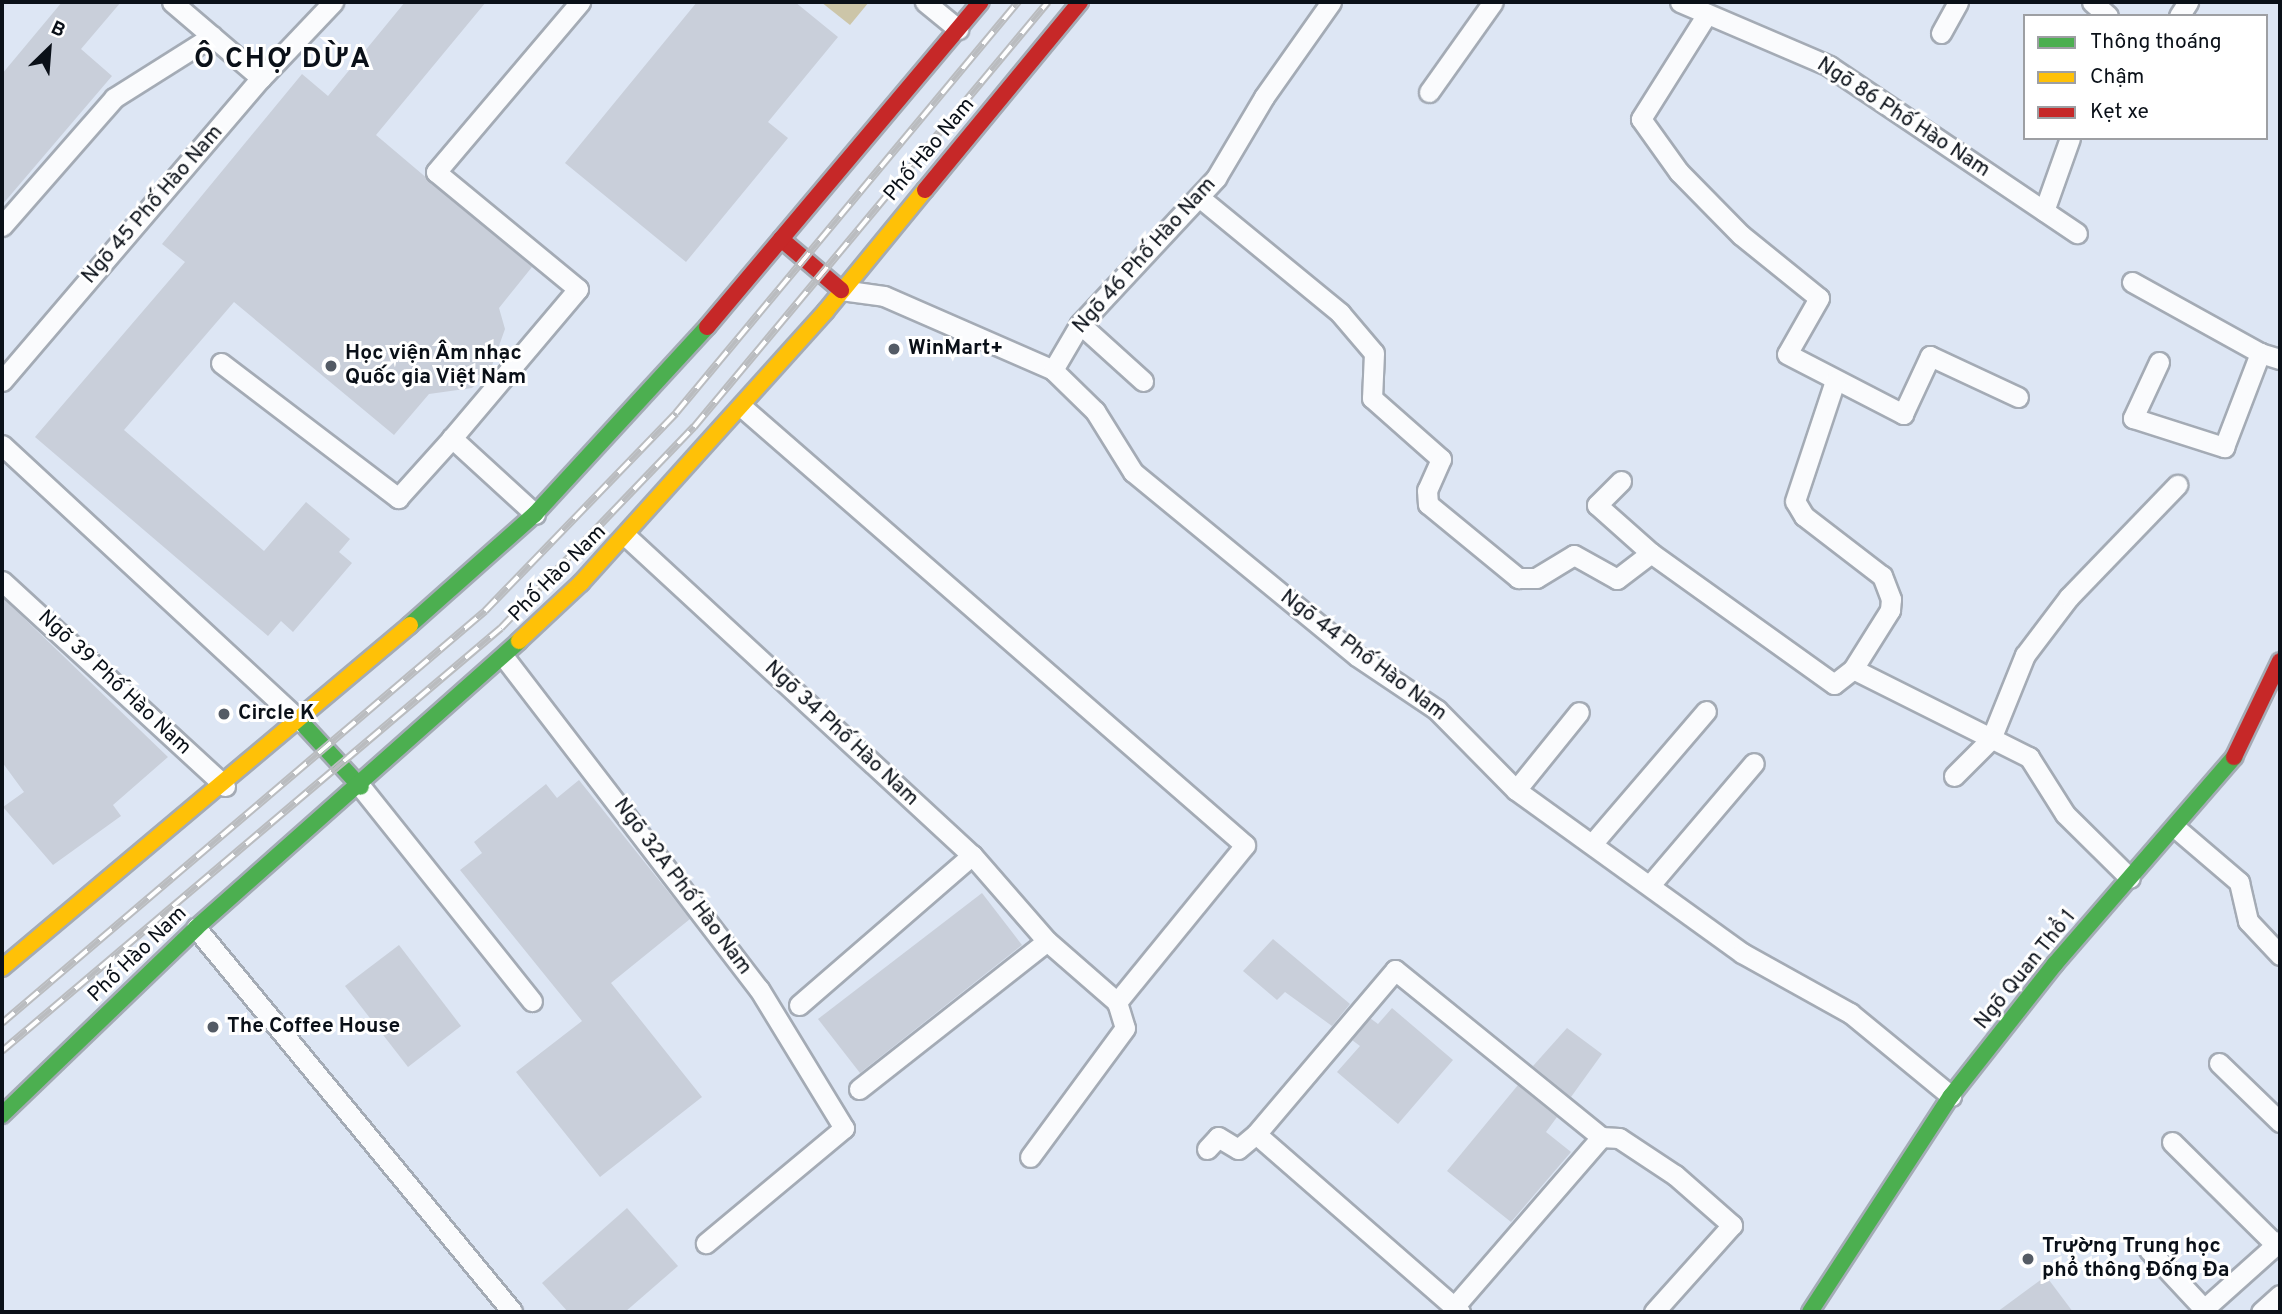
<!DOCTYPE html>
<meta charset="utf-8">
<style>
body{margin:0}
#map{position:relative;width:2282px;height:1314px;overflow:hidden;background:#dde6f4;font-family:Overpass,sans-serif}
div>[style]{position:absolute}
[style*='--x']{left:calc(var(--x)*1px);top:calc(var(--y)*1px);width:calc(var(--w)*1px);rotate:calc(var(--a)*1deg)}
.forest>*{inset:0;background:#ccc5a8}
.building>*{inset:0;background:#c9cfda}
.roads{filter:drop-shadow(2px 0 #a4abb5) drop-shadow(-2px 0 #a4abb5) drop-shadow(0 2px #a4abb5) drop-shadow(0 -2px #a4abb5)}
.lane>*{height:19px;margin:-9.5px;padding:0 9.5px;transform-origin:9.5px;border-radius:9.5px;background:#fafbfd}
.fast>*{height:16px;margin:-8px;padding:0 8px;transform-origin:8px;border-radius:8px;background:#4caf50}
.slow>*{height:16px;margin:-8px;padding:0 8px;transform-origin:8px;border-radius:8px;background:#ffc107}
.jam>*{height:16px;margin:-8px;padding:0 8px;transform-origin:8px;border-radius:8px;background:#c62828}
.rail>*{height:8px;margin-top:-4px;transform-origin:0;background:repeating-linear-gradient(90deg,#fff 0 16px,#babcbf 0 32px);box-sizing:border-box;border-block:2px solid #babcbf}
.dots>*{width:19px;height:19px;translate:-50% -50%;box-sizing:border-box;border:4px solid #fff;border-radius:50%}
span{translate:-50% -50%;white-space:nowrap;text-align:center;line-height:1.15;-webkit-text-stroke:6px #fff;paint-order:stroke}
.street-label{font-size:21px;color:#0a1018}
.poi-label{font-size:21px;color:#0a1018;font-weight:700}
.left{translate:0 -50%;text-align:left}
.district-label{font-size:28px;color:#0a1018;font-weight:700;letter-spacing:2px}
.frame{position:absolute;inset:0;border:4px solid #0a1018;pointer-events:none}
.legend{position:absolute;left:2023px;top:14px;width:245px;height:126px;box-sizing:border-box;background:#fff;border:2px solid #9d9fa3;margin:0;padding:9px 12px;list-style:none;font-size:21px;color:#0a1018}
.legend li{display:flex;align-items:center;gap:14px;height:35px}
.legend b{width:35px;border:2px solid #9d9fa3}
.north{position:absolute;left:14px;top:14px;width:70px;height:70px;-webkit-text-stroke:5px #fff;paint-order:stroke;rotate:25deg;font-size:19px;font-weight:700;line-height:28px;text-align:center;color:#0a1018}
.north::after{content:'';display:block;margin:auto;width:24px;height:32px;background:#0a1018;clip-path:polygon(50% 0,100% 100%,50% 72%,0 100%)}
</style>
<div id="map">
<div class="forest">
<i style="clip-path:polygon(821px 2px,869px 2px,850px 25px)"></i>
</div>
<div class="building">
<i style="clip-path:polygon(62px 2px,121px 2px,81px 49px,112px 76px,2px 205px,2px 74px)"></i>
<i style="clip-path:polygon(405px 2px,486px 2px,376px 135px,532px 267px,499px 308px,505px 329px,490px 371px,472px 388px,429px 394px,394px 435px,234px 302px,124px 430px,264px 551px,306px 502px,350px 539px,339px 552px,352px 563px,293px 632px,281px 621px,268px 636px,35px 437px,185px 262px,162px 244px,302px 74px,328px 96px)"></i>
<i style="clip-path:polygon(697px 2px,795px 2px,838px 37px,768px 122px,788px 138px,686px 262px,565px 163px)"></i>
<i style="clip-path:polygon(2px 597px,168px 757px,113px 805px,121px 816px,53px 865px,3px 807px,24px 792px,2px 762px)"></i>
<i style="clip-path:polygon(579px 780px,690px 919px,611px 983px,702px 1097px,600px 1177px,516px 1072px,582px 1021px,460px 870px,482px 853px,474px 842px,546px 784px,557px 798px)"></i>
<i style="clip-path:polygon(982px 893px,1022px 945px,860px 1073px,818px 1019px)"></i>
<i style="clip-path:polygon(1273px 939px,1350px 1004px,1332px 1026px,1285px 992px,1277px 1000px,1243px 971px)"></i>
<i style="clip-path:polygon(399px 945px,461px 1026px,408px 1067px,345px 986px)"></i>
<i style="clip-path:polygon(1392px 1008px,1453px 1060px,1398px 1124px,1337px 1072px,1360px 1046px,1352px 1040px,1370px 1018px,1378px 1024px)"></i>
<i style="clip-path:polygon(1567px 1028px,1602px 1054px,1571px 1097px,1533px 1066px)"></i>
<i style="clip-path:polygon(1518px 1085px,1557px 1117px,1546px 1132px,1571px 1152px,1511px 1222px,1447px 1171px)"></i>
<i style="clip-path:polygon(627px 1208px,678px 1266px,625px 1312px,568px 1312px,542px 1283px)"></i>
<i style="clip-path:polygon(2046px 1276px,2073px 1312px,1997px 1312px)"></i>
</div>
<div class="roads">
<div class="lane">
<i style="--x:925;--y:2;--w:43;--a:39.3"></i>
<i style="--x:1680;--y:2;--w:162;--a:23.2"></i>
<i style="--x:1829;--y:66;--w:299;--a:34"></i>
<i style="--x:2092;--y:2;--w:21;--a:41"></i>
<i style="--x:1707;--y:14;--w:124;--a:122.2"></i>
<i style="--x:1641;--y:119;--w:65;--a:54.4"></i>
<i style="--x:1679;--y:172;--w:88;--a:45.5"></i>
<i style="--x:1741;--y:235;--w:100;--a:38.9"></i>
<i style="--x:1819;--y:298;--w:64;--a:119.7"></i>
<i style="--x:1787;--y:354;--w:131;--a:27.3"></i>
<i style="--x:1903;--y:414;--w:64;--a:-65"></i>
<i style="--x:1930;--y:356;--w:97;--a:25"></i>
<i style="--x:2179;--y:16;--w:17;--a:-57"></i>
<i style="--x:1941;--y:33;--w:35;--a:-61"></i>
<i style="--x:261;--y:78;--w:105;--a:-46.5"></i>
<i style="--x:1429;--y:92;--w:110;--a:-54.6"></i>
<i style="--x:1199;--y:197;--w:183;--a:39.4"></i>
<i style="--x:1340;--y:313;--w:52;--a:49.6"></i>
<i style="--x:1374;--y:353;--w:45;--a:92.5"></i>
<i style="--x:1372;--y:398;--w:92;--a:41.5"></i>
<i style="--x:1441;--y:459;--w:34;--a:114"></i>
<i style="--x:1427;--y:490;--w:14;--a:86"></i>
<i style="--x:1428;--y:504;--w:117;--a:39.4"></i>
<i style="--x:1518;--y:578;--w:18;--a:0"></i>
<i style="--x:1536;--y:578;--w:44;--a:-31.2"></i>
<i style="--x:1574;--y:555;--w:49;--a:29.2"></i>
<i style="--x:1617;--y:579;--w:43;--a:-37.4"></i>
<i style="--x:1651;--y:553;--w:225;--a:35.6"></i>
<i style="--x:1834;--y:684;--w:24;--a:-38"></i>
<i style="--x:1853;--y:669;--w:70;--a:-57.9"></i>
<i style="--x:1890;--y:610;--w:11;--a:-85"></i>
<i style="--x:1891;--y:599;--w:25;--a:-111"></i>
<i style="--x:1882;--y:576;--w:98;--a:-142.4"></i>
<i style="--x:1804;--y:516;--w:17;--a:-121"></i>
<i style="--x:1795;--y:501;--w:126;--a:-71.6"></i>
<i style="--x:2044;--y:211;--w:77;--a:-70.4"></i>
<i style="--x:2;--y:226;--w:170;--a:-48.8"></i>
<i style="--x:114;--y:98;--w:116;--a:-32.3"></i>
<i style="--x:2132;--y:282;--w:146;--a:29"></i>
<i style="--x:2260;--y:353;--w:21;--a:17"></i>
<i style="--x:841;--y:290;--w:43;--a:7.9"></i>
<i style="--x:884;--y:296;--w:184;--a:23.6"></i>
<i style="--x:1053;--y:370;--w:59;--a:44.3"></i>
<i style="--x:1095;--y:411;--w:72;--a:58.1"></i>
<i style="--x:1133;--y:472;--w:290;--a:39.4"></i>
<i style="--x:1357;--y:656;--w:97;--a:34"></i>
<i style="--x:1437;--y:710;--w:112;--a:45.4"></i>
<i style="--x:1516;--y:790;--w:279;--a:35.8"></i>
<i style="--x:1742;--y:953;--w:124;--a:29.1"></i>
<i style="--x:1850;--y:1013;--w:131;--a:39.4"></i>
<i style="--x:1080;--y:324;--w:85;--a:42.1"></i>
<i style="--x:2159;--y:362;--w:62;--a:114.9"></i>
<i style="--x:2133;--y:418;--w:96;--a:17.7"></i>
<i style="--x:2224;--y:447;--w:101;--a:-69"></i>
<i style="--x:221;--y:363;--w:223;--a:37.3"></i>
<i style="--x:398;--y:498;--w:81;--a:-48"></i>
<i style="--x:1053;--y:370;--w:53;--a:-59.6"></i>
<i style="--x:1080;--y:324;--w:200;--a:-47"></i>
<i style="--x:1216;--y:178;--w:94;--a:-59.3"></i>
<i style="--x:1264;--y:97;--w:116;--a:-54.8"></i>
<i style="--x:2;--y:381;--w:399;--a:-49.5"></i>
<i style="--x:261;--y:78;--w:117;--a:-139.5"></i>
<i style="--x:742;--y:407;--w:667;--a:41.05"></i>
<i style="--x:1245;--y:845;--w:203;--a:129.2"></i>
<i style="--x:2;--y:445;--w:408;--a:42.8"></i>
<i style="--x:1621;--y:481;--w:34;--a:135"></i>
<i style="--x:1597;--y:505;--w:72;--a:41.6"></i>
<i style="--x:535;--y:514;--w:113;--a:-137.5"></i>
<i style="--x:452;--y:438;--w:195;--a:-49.8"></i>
<i style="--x:578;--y:289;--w:184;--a:-140.5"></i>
<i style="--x:436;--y:172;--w:223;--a:-49.7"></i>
<i style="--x:626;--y:536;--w:471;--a:42.7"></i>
<i style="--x:972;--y:855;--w:114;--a:48.9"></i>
<i style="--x:1047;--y:941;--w:93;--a:41.1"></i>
<i style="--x:1117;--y:1002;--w:27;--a:73"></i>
<i style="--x:1125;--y:1028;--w:160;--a:126.4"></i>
<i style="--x:2;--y:581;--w:303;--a:42.6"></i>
<i style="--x:504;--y:657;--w:419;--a:52.5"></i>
<i style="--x:759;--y:989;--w:163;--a:58.6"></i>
<i style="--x:844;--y:1128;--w:180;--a:140.2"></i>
<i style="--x:1853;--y:669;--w:197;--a:26.6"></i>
<i style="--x:2029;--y:757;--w:67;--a:57.7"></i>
<i style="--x:2065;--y:814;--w:91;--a:44.6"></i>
<i style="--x:1954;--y:776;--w:52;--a:-45"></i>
<i style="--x:1991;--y:739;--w:91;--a:-68"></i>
<i style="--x:2025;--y:655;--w:73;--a:-52.8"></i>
<i style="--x:2069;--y:597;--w:156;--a:-46"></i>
<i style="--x:361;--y:787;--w:274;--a:51.4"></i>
<i style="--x:1516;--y:790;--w:100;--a:-51.1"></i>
<i style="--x:2177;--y:829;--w:82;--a:40.5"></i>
<i style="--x:2239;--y:882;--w:40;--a:77"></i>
<i style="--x:2248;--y:921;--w:47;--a:46.7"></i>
<i style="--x:1592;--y:844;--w:175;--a:-49.4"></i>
<i style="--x:1650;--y:885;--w:160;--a:-49.6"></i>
<i style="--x:196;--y:928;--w:497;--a:50.5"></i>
<i style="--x:799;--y:1005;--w:229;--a:-40.9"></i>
<i style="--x:2219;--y:1063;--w:85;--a:44"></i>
<i style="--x:859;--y:1089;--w:239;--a:-38.2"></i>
<i style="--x:1256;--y:1134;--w:215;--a:-49.7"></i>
<i style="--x:1395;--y:970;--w:265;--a:39"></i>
<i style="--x:1601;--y:1137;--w:18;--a:3"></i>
<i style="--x:1619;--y:1138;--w:67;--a:33.5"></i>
<i style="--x:1675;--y:1175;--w:76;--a:41.3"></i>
<i style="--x:1732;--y:1225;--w:117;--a:131.9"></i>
<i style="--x:2172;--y:1142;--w:146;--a:44.7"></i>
<i style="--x:1207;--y:1149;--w:16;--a:-47"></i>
<i style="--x:1218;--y:1137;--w:23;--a:31"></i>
<i style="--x:1238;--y:1149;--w:23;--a:-40"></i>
<i style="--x:1256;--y:1134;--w:271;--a:41.1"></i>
<i style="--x:2149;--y:1250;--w:81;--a:47"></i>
<i style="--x:2204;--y:1309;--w:102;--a:-41.8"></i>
<i style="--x:1454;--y:1307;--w:225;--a:-49.1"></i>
<i style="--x:2261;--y:1312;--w:25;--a:-42"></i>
</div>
<div class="fast">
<i style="--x:410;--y:625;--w:167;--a:-41.6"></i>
<i style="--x:535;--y:514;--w:254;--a:-47.4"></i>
<i style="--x:301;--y:722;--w:88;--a:47.3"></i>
<i style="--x:2;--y:1115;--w:269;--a:-43.9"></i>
<i style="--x:196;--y:928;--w:432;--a:-41.6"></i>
<i style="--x:1810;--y:1312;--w:258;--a:-56.9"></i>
<i style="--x:1951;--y:1096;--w:168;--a:-51.8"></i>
<i style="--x:2055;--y:964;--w:274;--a:-49.1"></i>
</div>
<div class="slow">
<i style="--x:519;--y:641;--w:85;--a:-43.1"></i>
<i style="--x:581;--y:583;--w:365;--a:-48"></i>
<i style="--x:825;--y:312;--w:158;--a:-50.7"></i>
<i style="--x:2;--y:968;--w:533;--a:-40.05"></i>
</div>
<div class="jam">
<i style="--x:925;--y:190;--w:244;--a:-50.5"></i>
<i style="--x:781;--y:239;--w:79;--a:40.4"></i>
<i style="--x:707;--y:327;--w:425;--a:-49.9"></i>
<i style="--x:2234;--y:757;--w:106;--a:-64.4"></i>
</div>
</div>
<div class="rail">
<i style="--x:2;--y:1023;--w:635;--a:-40.46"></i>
<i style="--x:485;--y:611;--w:275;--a:-46"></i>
<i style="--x:676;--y:413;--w:535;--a:-50.24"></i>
<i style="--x:2;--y:1051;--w:654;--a:-40.29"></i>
<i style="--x:501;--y:628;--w:279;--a:-46.2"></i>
<i style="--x:694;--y:427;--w:553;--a:-50.21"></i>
</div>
<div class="dots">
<i style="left:894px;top:349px;background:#545b65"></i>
<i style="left:331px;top:366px;background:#545b65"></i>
<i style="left:224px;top:714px;background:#545b65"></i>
<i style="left:213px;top:1027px;background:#545b65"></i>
<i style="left:2028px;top:1259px;background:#545b65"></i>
</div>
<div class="street-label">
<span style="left:1903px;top:118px;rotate:33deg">Ngõ 86 Phố Hào Nam</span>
<span style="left:930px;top:150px;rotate:-50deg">Phố Hào Nam</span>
<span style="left:153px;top:205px;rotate:-49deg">Ngõ 45 Phố Hào Nam</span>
<span style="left:1145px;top:256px;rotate:-48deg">Ngõ 46 Phố Hào Nam</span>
<span style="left:558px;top:574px;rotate:-45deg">Phố Hào Nam</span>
<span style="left:1363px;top:656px;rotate:37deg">Ngõ 44 Phố Hào Nam</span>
<span style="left:114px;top:683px;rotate:43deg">Ngõ 39 Phố Hào Nam</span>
<span style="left:841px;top:734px;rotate:43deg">Ngõ 34 Phố Hào Nam</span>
<span style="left:682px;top:887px;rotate:53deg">Ngõ 32A Phố Hào Nam</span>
<span style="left:138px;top:955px;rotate:-44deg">Phố Hào Nam</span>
<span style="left:2026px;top:970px;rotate:-51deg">Ngõ Quan Thổ 1</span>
</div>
<div class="poi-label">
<span class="left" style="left:908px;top:349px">WinMart+</span>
<span class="left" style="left:345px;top:366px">Học viện Âm nhạc<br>Quốc gia Việt Nam</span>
<span class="left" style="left:238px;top:714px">Circle K</span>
<span class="left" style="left:227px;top:1027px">The Coffee House</span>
<span class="left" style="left:2042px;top:1259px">Trường Trung học<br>phổ thông Đống Đa</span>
</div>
<div class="district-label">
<span style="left:283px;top:60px">Ô CHỢ DỪA</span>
</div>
<div class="frame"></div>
<ul class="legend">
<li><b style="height:9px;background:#4caf50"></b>Thông thoáng</li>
<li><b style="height:9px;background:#ffc107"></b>Chậm</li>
<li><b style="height:9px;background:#c62828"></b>Kẹt xe</li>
</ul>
<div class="north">B</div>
</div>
